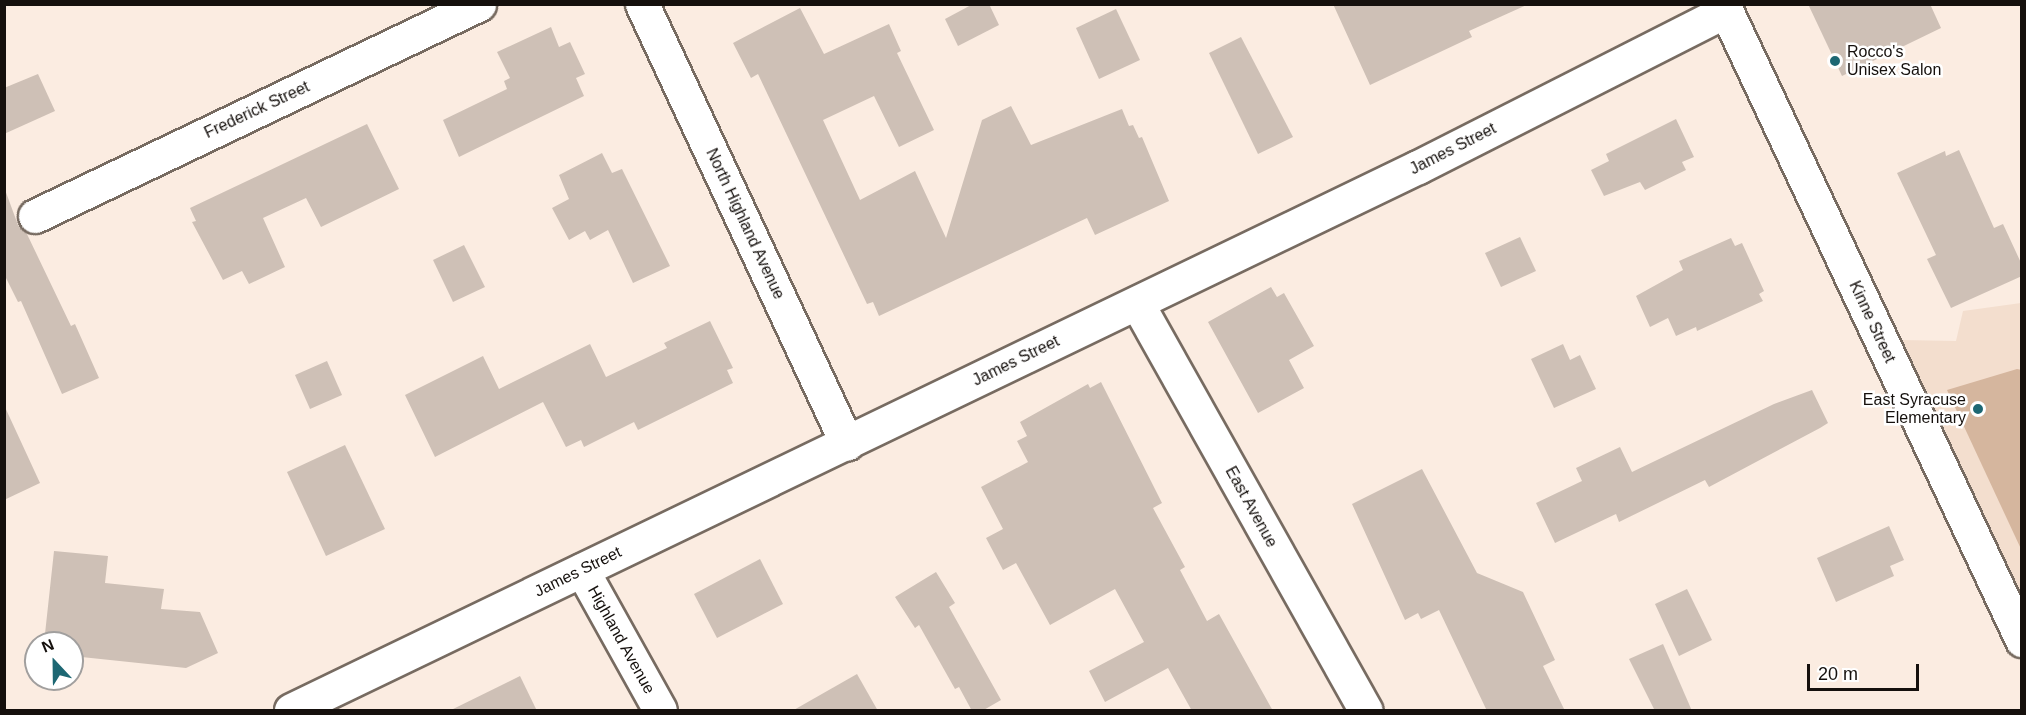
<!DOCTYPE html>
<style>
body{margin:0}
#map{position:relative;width:2026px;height:715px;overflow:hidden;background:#fbece1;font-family:Helvetica,sans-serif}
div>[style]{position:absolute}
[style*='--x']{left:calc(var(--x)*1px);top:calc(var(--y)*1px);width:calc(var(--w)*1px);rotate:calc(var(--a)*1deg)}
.built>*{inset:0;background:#f3dece}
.green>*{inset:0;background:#d5b69e}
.building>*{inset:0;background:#cec0b6}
.roads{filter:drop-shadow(2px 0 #776b61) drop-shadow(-2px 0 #776b61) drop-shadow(0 2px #776b61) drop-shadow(0 -2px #776b61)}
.minor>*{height:33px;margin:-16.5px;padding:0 16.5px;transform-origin:16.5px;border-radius:16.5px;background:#fff}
.tertiary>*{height:33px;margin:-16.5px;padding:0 16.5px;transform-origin:16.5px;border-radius:16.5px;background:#fff}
.dots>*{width:16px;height:16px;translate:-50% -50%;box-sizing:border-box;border:3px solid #fff;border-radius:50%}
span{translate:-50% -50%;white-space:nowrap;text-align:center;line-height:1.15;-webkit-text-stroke:5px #fff;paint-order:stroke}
.poi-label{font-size:16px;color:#15100d}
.left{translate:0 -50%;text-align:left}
.right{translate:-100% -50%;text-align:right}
.street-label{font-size:16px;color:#15100d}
.frame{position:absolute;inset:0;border:6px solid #15100d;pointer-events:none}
.north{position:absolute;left:24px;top:631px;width:60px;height:60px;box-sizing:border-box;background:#fff;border:2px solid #a19f9e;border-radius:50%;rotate:338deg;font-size:16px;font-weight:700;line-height:24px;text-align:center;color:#15100d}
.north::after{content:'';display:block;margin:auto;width:21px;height:27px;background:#1d6773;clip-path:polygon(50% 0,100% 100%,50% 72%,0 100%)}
.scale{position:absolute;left:1807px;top:664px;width:112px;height:27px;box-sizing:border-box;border:3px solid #15100d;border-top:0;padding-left:8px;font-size:18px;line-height:21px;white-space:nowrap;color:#15100d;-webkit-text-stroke:4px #fff;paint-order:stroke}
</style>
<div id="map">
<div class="built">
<i style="clip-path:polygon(2021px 303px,2021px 594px,1901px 340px,1956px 341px,1963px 311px)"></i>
</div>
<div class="green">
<i style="clip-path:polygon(2017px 369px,2022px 370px,2021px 549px,1947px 390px)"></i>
</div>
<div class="building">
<i style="clip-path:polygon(973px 4px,989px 4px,999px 25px,958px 46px,945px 19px)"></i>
<i style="clip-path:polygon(1333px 4px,1529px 4px,1469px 31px,1472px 37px,1370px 85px)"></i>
<i style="clip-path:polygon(1808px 4px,1930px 4px,1941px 28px,1842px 76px)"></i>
<i style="clip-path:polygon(800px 8px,824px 54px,889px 24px,901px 51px,897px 53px,934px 130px,899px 147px,874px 96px,823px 120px,860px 200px,915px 171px,946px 238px,982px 120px,1011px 106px,1031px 145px,1122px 109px,1129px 126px,1133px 125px,1139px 138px,1142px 137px,1169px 201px,1095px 235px,1087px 218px,879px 316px,873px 302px,867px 304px,758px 74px,751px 78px,733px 43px)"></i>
<i style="clip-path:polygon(1116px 9px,1140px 60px,1099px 79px,1076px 28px)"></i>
<i style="clip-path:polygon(551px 27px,559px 47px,570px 42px,585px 74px,576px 78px,584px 96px,459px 157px,443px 120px,507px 89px,504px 81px,510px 78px,497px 52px)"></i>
<i style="clip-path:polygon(1241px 37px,1293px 137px,1258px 154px,1209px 53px)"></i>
<i style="clip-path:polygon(38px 74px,55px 111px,4px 134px,4px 88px)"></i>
<i style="clip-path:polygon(1676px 119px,1694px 157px,1682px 162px,1686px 170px,1645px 190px,1640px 182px,1604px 196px,1591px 170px,1609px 161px,1606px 154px)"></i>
<i style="clip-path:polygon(367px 124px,399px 189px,321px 227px,306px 198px,263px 218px,285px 267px,249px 284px,242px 271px,223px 280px,192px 222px,196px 221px,190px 208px)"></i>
<i style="clip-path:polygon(1959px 150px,1994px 228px,2003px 224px,2022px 265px,2022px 276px,1951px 308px,1927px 259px,1936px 255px,1897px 173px,1945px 151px,1946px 156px)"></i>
<i style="clip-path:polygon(602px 153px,612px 173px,622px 169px,670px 266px,633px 283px,608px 230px,590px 240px,585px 231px,569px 240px,552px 208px,569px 199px,559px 175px)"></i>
<i style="clip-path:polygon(4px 187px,18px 225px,26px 232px,71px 326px,75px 324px,99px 378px,62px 394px,21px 301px,18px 302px,4px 274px)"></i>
<i style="clip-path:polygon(1520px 237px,1536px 271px,1501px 287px,1485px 253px)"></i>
<i style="clip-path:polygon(1731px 238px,1735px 246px,1742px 243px,1764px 291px,1759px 294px,1763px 301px,1697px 331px,1696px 327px,1676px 336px,1668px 318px,1650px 327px,1636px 296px,1683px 270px,1679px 261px)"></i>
<i style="clip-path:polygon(464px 245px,485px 287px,453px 302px,433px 260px)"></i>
<i style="clip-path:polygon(1271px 287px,1277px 297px,1284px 293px,1314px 346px,1289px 360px,1304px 388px,1258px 413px,1208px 322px)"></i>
<i style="clip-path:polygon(710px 321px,733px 368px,727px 370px,733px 383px,638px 430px,634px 422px,584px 447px,581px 440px,566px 447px,543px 402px,435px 457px,405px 395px,483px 356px,499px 389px,590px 344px,606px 377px,667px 348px,664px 343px)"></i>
<i style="clip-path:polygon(1563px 344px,1570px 360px,1580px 355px,1596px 389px,1554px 408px,1531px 359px)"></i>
<i style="clip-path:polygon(327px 361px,342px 395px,310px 409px,295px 375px)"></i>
<i style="clip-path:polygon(1101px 382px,1162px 503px,1153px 508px,1185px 567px,1180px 570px,1207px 621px,1219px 614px,1273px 711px,1192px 711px,1168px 668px,1105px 702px,1089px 671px,1144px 642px,1115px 589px,1050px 625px,1016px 563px,1003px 570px,986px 538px,1003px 529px,981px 487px,1028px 462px,1017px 441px,1027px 436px,1020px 422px,1088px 384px,1090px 388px)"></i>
<i style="clip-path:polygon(1812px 390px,1828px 423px,1820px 428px,1709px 487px,1705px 480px,1619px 522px,1616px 514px,1555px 543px,1536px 503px,1582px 481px,1576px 468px,1620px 447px,1632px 472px,1774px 404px)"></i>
<i style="clip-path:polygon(4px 405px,40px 483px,4px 500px)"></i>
<i style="clip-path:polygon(345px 445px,385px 529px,326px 556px,287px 472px)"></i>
<i style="clip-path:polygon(1422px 469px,1477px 573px,1523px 592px,1555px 660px,1543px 666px,1565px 711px,1487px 711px,1439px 610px,1421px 619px,1418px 613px,1405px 620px,1352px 504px)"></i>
<i style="clip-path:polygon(1889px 526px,1904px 560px,1890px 566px,1894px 576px,1836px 602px,1817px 558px)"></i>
<i style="clip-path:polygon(54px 551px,108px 556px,105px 583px,164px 589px,161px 609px,200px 612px,218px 653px,186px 668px,72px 656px,72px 643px,44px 643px)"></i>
<i style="clip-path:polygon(760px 559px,783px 604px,717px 638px,694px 594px)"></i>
<i style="clip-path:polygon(936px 572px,955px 603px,949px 607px,1001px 700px,982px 711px,972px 711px,959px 687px,955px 689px,919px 625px,915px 628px,895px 597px)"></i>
<i style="clip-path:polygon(1687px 589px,1712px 640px,1679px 656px,1655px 604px)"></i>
<i style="clip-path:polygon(1663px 644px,1692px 711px,1655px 711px,1629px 659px)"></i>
<i style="clip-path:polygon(857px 674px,878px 711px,792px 711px)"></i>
<i style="clip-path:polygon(520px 676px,537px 711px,449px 711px)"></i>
</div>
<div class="roads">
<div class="minor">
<i style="--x:642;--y:4;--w:485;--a:65"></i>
<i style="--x:35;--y:216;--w:492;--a:-25.5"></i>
<i style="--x:1137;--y:303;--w:467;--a:60.7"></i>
<i style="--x:582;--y:570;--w:160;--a:60.9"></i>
</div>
<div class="tertiary">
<i style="--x:1723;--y:4;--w:703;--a:64.82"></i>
<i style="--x:291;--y:710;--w:1251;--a:-25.73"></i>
<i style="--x:1418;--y:167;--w:344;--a:-26.9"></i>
</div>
</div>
<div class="dots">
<i style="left:1835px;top:61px;background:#1d6773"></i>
<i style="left:1978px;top:409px;background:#1d6773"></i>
</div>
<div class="poi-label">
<span class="left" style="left:1847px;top:61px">Rocco's<br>Unisex Salon</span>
<span class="right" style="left:1966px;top:409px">East Syracuse<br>Elementary</span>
</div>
<div class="street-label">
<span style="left:257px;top:110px;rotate:-25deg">Frederick Street</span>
<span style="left:1453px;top:149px;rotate:-27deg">James Street</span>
<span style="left:745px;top:224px;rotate:65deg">North Highland Avenue</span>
<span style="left:1872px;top:322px;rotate:65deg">Kinne Street</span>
<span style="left:1016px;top:361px;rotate:-26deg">James Street</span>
<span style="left:1251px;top:507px;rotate:61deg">East Avenue</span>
<span style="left:578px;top:572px;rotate:-26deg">James Street</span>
<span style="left:621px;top:640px;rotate:61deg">Highland Avenue</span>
</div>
<div class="frame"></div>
<div class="north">N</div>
<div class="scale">20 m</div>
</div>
